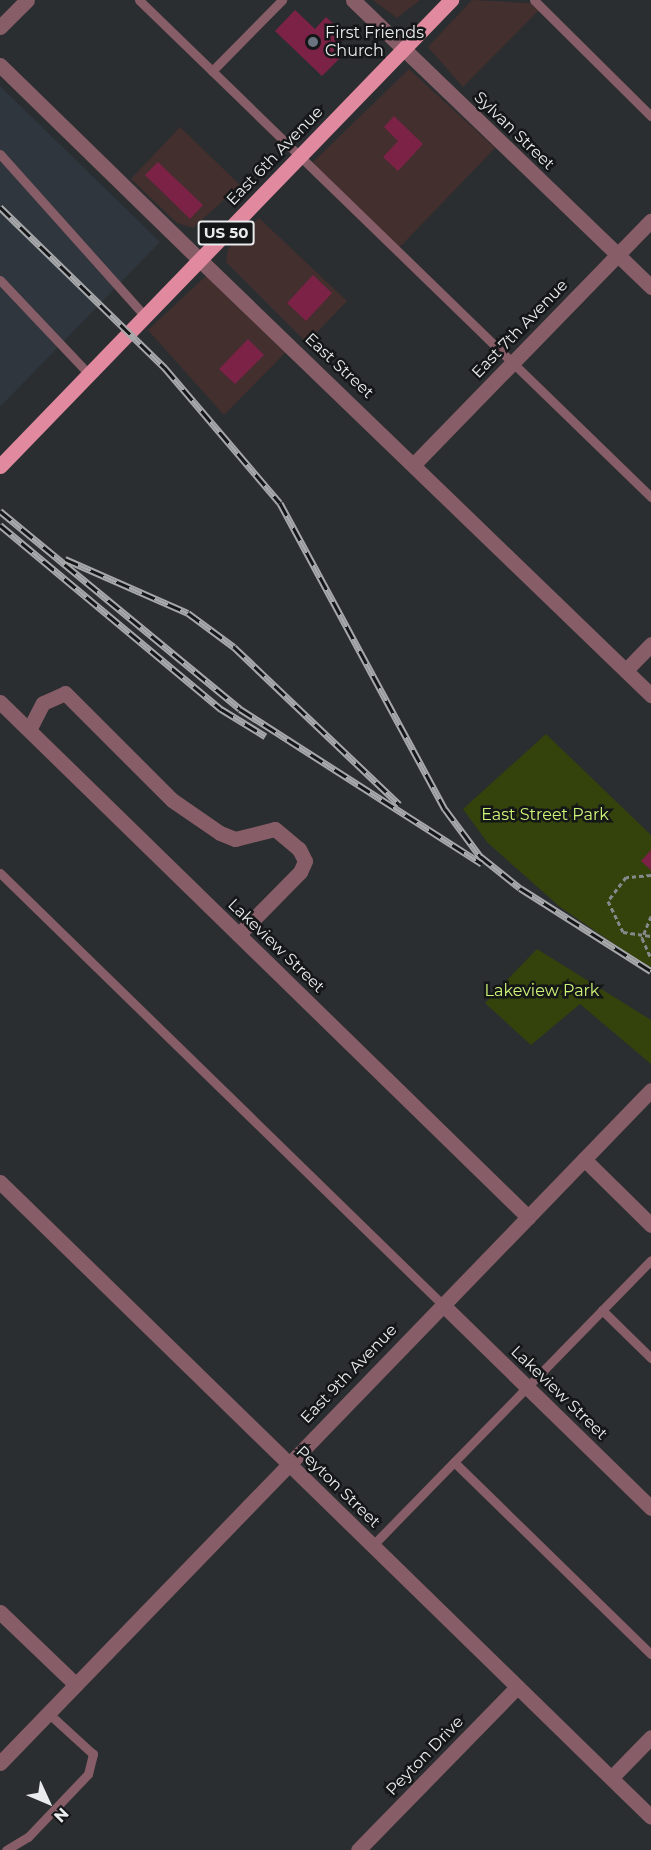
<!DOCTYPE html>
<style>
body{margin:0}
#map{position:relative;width:651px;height:1850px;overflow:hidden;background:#2b2e30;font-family:Montserrat,sans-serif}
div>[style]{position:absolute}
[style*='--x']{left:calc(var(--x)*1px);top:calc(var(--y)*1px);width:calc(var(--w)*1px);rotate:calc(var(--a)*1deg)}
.commercial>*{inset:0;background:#432f2e}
.built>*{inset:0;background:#2f363d}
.green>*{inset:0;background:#34420c}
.building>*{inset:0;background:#7c2247}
.path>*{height:3px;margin-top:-1.5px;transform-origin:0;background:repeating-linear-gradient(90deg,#86898b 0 4.5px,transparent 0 7.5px)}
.service>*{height:9px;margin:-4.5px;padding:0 4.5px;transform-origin:4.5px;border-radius:4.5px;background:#875d67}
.minor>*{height:15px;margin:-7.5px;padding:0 7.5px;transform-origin:7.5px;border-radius:7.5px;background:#875d67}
.tertiary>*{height:15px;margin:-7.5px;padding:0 7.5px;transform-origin:7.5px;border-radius:7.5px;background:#875d67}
.primary>*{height:15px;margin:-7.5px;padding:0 7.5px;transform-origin:7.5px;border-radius:7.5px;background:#e0899f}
.rail>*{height:7px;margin-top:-3.5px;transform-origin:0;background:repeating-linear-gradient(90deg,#141617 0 14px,#a6a8aa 0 28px);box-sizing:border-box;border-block:2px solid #a6a8aa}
.dots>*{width:16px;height:16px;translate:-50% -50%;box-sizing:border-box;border:3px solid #141617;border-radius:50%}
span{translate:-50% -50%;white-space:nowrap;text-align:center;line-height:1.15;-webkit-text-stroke:5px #141617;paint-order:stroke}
.shield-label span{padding:2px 4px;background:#141617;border:2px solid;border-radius:4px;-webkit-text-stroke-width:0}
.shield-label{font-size:15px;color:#e9ebed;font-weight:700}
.poi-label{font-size:16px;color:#e9ebed}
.left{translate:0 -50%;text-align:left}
.street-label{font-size:16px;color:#e9ebed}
.park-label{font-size:16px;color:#cef477}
.north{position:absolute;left:18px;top:1772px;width:60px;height:60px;-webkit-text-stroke:4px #141617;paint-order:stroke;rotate:134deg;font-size:16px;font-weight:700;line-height:24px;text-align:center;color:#e9ebed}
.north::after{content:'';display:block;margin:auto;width:21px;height:27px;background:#e9ebed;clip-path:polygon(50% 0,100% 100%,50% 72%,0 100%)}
</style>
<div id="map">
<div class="commercial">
<i style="clip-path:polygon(373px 0,420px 0,397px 18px)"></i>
<i style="clip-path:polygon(472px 0,545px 4px,463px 87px,428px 47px)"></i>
<i style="clip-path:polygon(409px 69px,495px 148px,395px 252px,308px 167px)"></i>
<i style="clip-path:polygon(180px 127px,240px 185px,193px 228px,177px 223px,131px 179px)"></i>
<i style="clip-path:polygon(259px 218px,347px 301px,307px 343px,226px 262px,228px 249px)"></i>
<i style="clip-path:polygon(207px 275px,288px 350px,224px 415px,148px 330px)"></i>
</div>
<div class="built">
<i style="clip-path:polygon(0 86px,160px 242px,0 407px)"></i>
</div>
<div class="green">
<i style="clip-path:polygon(546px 734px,651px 835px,651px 969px,560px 907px,487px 842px,463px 809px)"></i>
<i style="clip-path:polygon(537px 949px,651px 1020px,651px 1064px,580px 1004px,531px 1045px,485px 1003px)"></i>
</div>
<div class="building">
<i style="clip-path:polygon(295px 10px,315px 29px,326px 17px,346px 36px,334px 49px,342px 56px,322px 76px,275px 31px)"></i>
<i style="clip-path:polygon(394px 116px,423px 144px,398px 171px,383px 157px,398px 141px,384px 127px)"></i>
<i style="clip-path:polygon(158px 162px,203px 205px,190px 219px,145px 175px)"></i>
<i style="clip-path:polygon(313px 275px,332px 293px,306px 321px,287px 303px)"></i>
<i style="clip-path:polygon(248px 339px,264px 355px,235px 384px,219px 369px)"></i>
<i style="clip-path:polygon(651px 850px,651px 870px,641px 861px)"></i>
</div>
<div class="path">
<i style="--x:651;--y:875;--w:25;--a:175"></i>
<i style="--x:626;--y:877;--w:30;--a:127"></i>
<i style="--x:608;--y:901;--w:34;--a:64"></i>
<i style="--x:623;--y:932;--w:28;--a:8"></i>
<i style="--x:651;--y:916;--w:24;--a:112"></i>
<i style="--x:642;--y:938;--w:22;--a:66"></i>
</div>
<div class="service">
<i style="--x:139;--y:0;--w:714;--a:44.15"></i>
<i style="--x:534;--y:0;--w:165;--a:44.8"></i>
<i style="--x:212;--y:71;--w:100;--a:-45.4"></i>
<i style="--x:0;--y:154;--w:217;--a:48.2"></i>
<i style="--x:0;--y:280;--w:129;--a:46.6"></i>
<i style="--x:0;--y:873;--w:617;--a:44.28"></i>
<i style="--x:602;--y:1310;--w:69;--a:44.4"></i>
<i style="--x:454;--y:1462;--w:275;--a:44.3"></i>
<i style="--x:373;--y:1545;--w:398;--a:-45.7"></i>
<i style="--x:6;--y:1850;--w:26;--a:-31"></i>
<i style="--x:28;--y:1837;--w:87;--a:-46.4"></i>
<i style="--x:88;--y:1774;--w:21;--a:-76"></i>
<i style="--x:93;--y:1754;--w:61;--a:-137.7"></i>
</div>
<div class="minor">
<i style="--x:353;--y:0;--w:414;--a:43.9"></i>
<i style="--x:0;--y:27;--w:38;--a:-45"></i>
<i style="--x:200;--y:260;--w:627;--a:43.97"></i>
<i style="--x:416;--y:462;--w:337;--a:-45.8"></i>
<i style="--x:626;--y:670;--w:36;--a:-46"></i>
<i style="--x:0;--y:702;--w:738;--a:44.29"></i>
<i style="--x:29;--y:730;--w:30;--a:-63"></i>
<i style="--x:43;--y:703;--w:24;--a:-24"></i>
<i style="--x:65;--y:693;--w:151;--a:45"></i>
<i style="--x:172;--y:800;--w:58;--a:34.5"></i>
<i style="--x:220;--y:833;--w:16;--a:22"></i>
<i style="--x:235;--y:839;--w:41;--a:-14"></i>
<i style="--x:275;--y:829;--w:31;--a:40"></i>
<i style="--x:299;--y:849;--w:13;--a:63"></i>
<i style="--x:305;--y:861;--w:12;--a:114"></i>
<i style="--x:300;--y:872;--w:88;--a:134.5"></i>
<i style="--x:584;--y:1159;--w:94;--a:44.6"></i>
<i style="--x:442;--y:1304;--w:292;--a:44.3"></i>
<i style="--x:0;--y:1612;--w:105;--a:43.8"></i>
<i style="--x:0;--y:1763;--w:936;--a:-45.95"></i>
<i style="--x:611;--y:1778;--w:57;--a:-45.7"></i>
<i style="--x:358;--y:1850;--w:228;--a:-45.7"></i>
</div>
<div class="tertiary">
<i style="--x:0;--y:65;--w:279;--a:44.3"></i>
<i style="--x:0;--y:1182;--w:909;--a:44.29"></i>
</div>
<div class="primary">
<i style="--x:0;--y:466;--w:649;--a:-45.94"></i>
</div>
<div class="rail">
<i style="--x:0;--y:207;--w:231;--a:44.3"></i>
<i style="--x:165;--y:368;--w:177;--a:49.6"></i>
<i style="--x:280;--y:503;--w:348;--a:61.7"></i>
<i style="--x:445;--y:809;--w:59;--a:53.3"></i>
<i style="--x:480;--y:856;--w:51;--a:38.7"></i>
<i style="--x:520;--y:888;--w:155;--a:32.4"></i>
<i style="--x:0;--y:511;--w:311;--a:39.5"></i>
<i style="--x:240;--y:709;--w:287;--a:32.6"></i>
<i style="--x:0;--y:525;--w:288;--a:39.8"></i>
<i style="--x:221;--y:709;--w:52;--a:31.5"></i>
<i style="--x:65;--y:559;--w:134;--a:23.7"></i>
<i style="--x:188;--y:613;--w:57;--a:36.5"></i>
<i style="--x:234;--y:647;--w:228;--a:43.6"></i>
</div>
<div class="dots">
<i style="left:313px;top:42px;background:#6b7280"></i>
</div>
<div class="shield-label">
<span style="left:226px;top:233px">US 50</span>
</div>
<div class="poi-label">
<span class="left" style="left:325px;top:42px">First Friends<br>Church</span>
</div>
<div class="street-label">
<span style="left:514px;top:131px;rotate:44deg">Sylvan Street</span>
<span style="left:275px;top:156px;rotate:-46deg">East 6th Avenue</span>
<span style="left:520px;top:329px;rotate:-46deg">East 7th Avenue</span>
<span style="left:339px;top:366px;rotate:43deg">East Street</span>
<span style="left:276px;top:946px;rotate:44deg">Lakeview Street</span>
<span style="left:349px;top:1374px;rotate:-46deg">East 9th Avenue</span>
<span style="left:559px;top:1393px;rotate:44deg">Lakeview Street</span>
<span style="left:338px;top:1487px;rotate:44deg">Peyton Street</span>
<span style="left:425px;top:1756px;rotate:-46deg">Peyton Drive</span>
</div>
<div class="park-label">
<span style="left:545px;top:815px">East Street Park</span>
<span style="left:542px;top:991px">Lakeview Park</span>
</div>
<div class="north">N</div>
</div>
